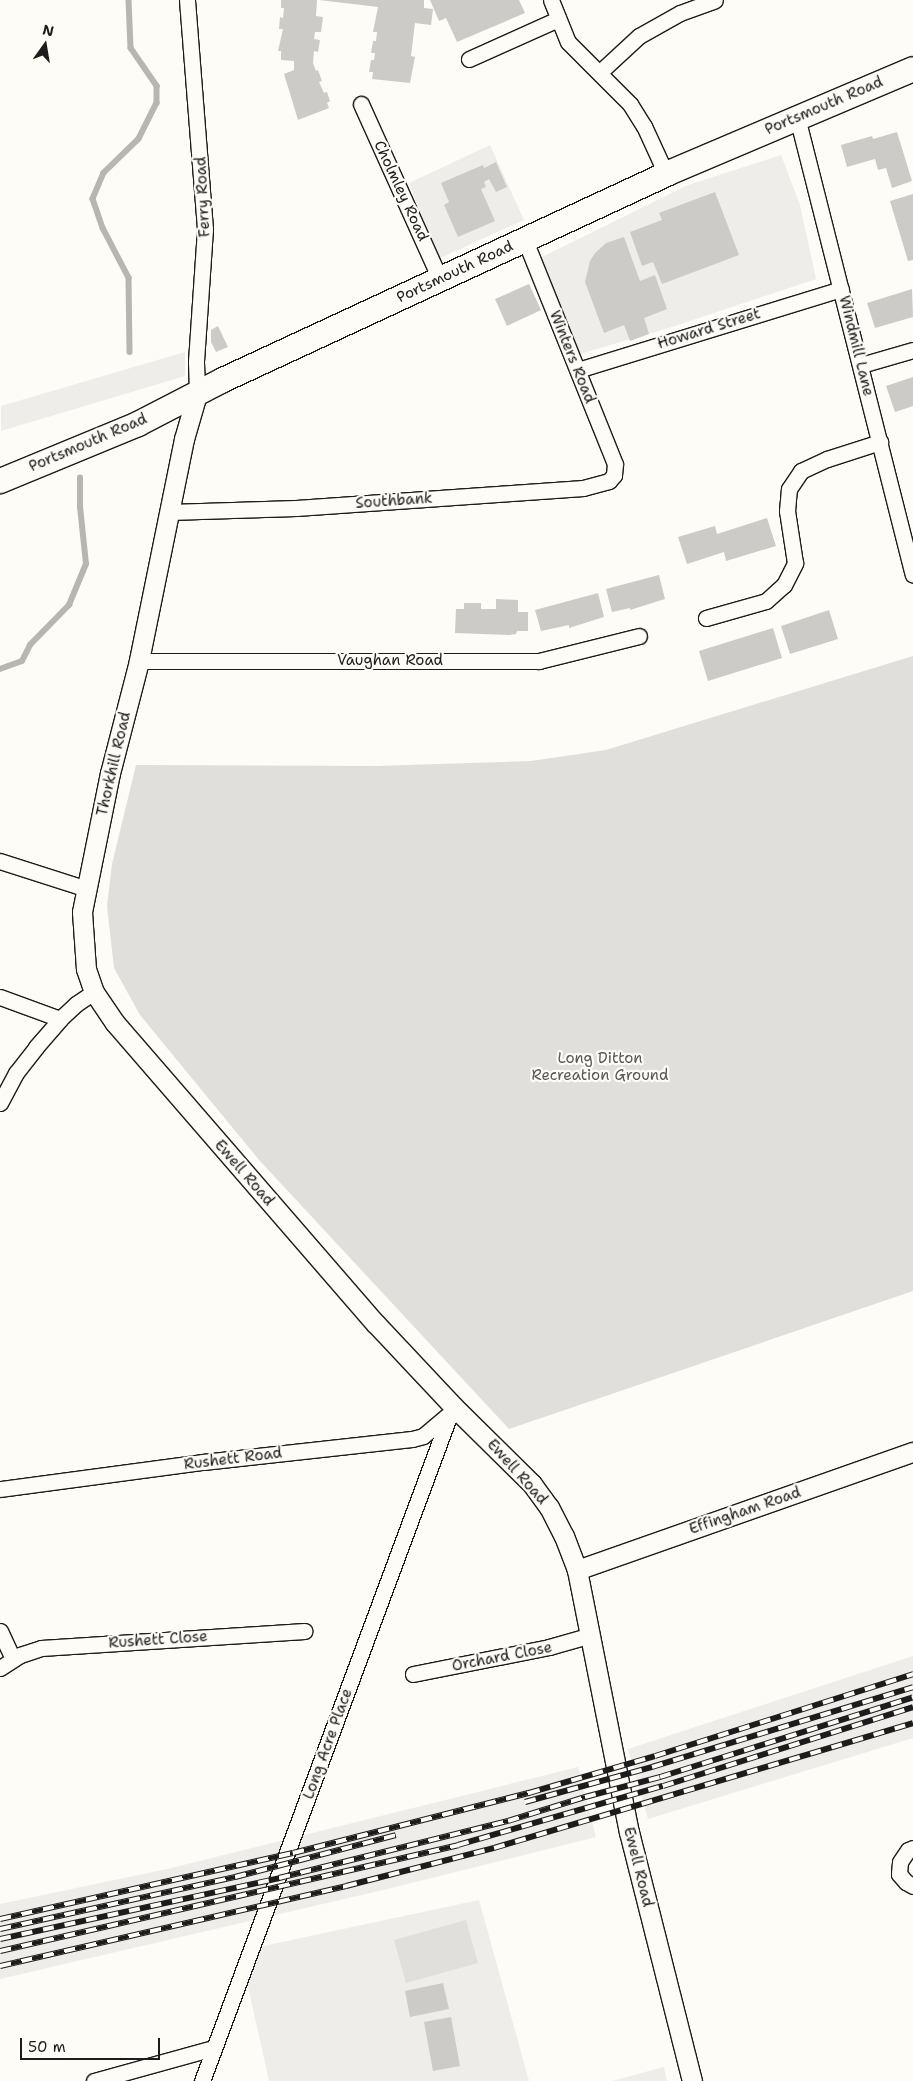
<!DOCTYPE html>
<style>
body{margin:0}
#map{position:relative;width:913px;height:2081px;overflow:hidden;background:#fdfcf7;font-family:"Shantell Sans",sans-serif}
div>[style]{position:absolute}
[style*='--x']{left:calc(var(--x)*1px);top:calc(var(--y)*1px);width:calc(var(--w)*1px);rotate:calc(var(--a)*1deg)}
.built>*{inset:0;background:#eeede9}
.green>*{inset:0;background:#e0dfdb}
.stream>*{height:5.5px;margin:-2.75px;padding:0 2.75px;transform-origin:2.75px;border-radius:2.75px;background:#b7b6b2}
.building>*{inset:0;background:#cccbc8}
.roads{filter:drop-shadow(1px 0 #1c1c1c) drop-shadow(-1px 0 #1c1c1c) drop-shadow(0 1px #1c1c1c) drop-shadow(0 -1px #1c1c1c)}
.minor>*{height:15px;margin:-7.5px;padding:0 7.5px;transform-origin:7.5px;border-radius:7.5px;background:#fdfcf7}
.tertiary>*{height:19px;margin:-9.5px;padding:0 9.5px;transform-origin:9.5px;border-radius:9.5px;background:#fdfcf7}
.primary>*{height:24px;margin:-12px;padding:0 12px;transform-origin:12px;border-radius:12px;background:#fdfcf7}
.rail>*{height:5.5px;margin-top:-2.75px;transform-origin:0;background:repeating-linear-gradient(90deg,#fdfcf7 0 11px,#1c1c1c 0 22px);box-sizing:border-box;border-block:1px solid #1c1c1c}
span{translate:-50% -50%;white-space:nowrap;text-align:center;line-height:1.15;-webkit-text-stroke:4.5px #fdfcf7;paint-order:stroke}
.street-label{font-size:15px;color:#1c1c1c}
.park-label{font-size:15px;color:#575655}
.north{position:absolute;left:20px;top:20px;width:50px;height:50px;-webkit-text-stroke:4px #fdfcf7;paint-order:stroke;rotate:13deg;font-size:14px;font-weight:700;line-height:20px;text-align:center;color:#1c1c1c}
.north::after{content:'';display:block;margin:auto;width:18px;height:22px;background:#1c1c1c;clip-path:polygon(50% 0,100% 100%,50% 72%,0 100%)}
.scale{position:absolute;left:20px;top:2038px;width:140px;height:22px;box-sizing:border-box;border:2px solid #1c1c1c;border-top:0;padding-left:6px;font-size:15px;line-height:18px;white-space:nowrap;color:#1c1c1c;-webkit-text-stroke:4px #fdfcf7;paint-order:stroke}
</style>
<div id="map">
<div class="built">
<i style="clip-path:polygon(490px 145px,524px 220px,438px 259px,409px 183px)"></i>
<i style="clip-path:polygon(781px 155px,800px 205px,816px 279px,675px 326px,580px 354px,540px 258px,688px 185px)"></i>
<i style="clip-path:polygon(185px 352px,185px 376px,1px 431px,1px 406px)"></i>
<i style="clip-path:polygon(913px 1656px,913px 1738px,648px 1819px,628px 1749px)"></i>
<i style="clip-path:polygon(578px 1767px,596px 1837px,387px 1889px,0 1979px,0 1904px,167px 1869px)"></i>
<i style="clip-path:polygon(479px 1900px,529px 2081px,269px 2081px,240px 1951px)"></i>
<i style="clip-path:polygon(664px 2067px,667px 2081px,612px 2081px)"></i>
</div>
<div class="green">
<i style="clip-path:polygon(913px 656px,913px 1291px,509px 1429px,260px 1161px,140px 1015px,114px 968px,107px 906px,112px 864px,136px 765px,377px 766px,531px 761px,606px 750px)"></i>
<i style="clip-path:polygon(466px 1920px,478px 1963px,406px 1983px,394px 1940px)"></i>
</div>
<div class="stream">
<i style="--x:129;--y:0;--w:48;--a:87.6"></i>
<i style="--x:131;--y:48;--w:46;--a:55.6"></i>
<i style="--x:157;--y:86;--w:17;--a:90"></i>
<i style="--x:157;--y:103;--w:40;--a:116.6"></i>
<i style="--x:139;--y:139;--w:49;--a:135.8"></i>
<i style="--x:104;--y:173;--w:28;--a:113"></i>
<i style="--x:93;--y:199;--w:31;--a:71"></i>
<i style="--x:103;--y:228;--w:56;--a:62.5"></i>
<i style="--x:129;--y:278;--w:74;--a:89.2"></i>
<i style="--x:0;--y:669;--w:23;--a:-20"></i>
<i style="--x:22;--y:661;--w:18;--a:-63"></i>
<i style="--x:30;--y:645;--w:56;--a:-45.7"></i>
<i style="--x:69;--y:605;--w:44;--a:-67.5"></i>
<i style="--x:86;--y:564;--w:57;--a:-96"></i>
<i style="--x:80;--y:507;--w:29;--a:-90"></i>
</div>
<div class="building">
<i style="clip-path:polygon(281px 0,317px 0,316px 16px,323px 17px,321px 32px,315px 32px,314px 39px,320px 40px,318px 52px,314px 51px,313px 63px,316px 71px,318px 70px,322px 81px,319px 82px,324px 93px,327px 92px,330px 101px,327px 103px,329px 108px,298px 120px,284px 74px,294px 70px,294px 61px,281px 60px,281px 51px,278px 51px,283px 29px,279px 29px,280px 17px,283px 18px,284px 8px,281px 8px)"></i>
<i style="clip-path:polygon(319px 0,424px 0,424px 8px,433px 9px,431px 25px,415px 23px,411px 56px,415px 57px,410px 83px,372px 79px,373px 72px,369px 72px,371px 60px,374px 60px,375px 53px,371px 53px,373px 41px,376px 41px,377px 32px,373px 32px,378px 7px)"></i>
<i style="clip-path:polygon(430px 0,519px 0,525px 13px,457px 42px,446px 18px,439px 21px)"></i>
<i style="clip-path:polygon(897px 132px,912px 181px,892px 188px,886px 168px,878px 170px,875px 159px,847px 167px,841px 145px,872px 136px,873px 139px)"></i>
<i style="clip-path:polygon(496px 162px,507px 187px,496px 192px,489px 179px,484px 182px,486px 187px,481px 189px,495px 221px,458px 237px,444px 205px,449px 202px,441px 183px,483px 165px,484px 168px)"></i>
<i style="clip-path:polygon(715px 192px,739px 255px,662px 284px,653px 262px,642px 266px,630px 232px,662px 220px,659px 213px)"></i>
<i style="clip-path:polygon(913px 194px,913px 260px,908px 261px,890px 201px)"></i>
<i style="clip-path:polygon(624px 237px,640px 281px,655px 275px,667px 309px,644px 318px,649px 334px,630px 341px,624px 325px,604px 333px,585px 282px,590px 261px,595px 253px,606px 243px)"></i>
<i style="clip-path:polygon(529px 284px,541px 310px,507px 326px,495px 299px)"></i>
<i style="clip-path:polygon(912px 289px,913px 317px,875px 328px,867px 303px)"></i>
<i style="clip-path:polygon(218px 326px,228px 347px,216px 352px,211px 342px,211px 330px)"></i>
<i style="clip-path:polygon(913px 377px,913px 406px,895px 412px,886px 386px)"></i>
<i style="clip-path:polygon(767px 518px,776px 546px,726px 561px,724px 552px,687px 564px,678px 537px,715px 526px,717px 534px)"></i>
<i style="clip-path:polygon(659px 575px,665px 599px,630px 610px,630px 608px,612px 612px,606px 589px)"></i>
<i style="clip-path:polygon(598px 593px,604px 617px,569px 628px,569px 625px,541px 631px,535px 610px)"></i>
<i style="clip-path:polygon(496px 599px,518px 600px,518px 612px,528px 612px,528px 631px,517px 631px,516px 634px,509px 635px,455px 633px,456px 609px,464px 609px,464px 603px,481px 603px,481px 609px,496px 609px)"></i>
<i style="clip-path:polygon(829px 610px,838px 639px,790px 654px,781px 626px)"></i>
<i style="clip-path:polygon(773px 628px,782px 658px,708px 681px,699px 651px)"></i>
<i style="clip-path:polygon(443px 1983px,449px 2009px,410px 2017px,405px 1991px)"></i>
<i style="clip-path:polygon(451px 2017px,460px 2066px,433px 2071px,424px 2022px)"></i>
</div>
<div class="roads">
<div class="minor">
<i style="--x:187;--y:0;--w:230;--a:85.5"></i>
<i style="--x:205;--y:229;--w:133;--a:93.9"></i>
<i style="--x:196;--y:362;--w:32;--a:88"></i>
<i style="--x:551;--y:0;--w:45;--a:68"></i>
<i style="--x:568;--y:42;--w:88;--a:45"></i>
<i style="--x:630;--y:104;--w:26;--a:58"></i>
<i style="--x:644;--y:126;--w:53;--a:65.4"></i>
<i style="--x:469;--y:59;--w:98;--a:-24.2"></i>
<i style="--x:600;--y:72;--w:53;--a:-42.7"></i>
<i style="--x:639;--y:36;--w:47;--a:-29.3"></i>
<i style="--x:680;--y:13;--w:37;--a:-20"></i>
<i style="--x:361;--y:104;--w:192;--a:65.7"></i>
<i style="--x:797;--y:117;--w:472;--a:75.8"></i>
<i style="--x:861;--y:365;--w:54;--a:-16.1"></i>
<i style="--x:578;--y:370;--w:275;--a:-17.1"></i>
<i style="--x:169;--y:512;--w:127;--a:-1.8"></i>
<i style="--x:296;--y:508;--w:288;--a:-4"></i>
<i style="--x:583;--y:488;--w:27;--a:-15"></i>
<i style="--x:609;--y:481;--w:8;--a:-50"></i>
<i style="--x:614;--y:475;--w:11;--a:-85"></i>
<i style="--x:615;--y:464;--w:241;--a:-111.9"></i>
<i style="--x:706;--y:618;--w:62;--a:-15.8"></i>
<i style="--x:766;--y:601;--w:24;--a:-42"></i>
<i style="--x:784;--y:585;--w:25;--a:-63"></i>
<i style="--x:795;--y:563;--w:53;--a:-98.7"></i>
<i style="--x:787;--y:511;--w:22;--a:-85"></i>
<i style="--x:789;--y:489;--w:22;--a:-56"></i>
<i style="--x:801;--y:471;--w:29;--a:-25"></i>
<i style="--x:827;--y:459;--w:56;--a:-17.8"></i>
<i style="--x:139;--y:661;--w:400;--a:0"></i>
<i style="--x:539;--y:661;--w:103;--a:-14"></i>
<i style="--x:0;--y:861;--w:91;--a:17.8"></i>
<i style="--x:0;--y:997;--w:64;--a:20.1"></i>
<i style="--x:0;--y:1103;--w:34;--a:-62"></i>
<i style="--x:16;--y:1073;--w:33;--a:-52"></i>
<i style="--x:36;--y:1047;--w:37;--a:-49"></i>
<i style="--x:60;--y:1019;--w:22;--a:-43"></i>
<i style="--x:76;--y:1004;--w:22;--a:-34"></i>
<i style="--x:0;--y:1489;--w:205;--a:-7.6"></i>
<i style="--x:203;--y:1462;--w:210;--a:-6.3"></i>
<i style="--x:412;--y:1439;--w:11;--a:-15"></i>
<i style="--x:423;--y:1436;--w:31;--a:-40"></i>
<i style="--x:0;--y:1631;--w:31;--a:65"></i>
<i style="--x:0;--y:1668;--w:24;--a:-33"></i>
<i style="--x:20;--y:1655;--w:22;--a:-18"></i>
<i style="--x:41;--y:1648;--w:264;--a:-3.7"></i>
<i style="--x:413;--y:1674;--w:139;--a:-11.2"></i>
<i style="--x:549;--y:1647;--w:44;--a:-15.9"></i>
<i style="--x:913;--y:1848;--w:5;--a:158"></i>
<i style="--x:908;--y:1850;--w:14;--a:124"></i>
<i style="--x:900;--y:1862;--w:12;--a:95"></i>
<i style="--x:899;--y:1874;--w:11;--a:49"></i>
<i style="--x:906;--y:1882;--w:8;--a:30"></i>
<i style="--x:94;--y:2081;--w:119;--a:-15.5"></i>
<i style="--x:202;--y:2081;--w:720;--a:-69.6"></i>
</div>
<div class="tertiary">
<i style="--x:197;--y:394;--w:47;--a:106.1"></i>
<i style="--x:184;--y:439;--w:227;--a:101.5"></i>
<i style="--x:139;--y:661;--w:116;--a:104.5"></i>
<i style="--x:110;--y:773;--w:142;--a:101.4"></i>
<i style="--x:82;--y:912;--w:57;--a:86"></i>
<i style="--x:86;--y:969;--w:24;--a:71"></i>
<i style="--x:94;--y:992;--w:37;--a:56"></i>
<i style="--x:115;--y:1023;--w:398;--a:49.1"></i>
<i style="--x:376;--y:1324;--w:112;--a:46.8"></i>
<i style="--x:453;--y:1406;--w:111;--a:44.6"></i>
<i style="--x:532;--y:1484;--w:29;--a:54"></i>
<i style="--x:549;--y:1507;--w:33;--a:63"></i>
<i style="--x:564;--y:1536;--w:36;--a:69"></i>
<i style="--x:577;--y:1570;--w:267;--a:78.8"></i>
<i style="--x:629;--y:1832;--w:257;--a:75.8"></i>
<i style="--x:577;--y:1570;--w:356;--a:-19.4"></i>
</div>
<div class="primary">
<i style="--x:0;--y:481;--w:149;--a:-22.4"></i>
<i style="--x:138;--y:424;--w:96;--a:-27.4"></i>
<i style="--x:223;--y:380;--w:489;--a:-24.9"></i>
<i style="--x:666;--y:174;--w:268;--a:-23"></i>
</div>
</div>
<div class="rail">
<i style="--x:525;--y:1802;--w:132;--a:-15.4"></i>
<i style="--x:652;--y:1767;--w:273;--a:-17"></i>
<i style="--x:0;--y:1919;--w:300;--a:-12.7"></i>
<i style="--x:293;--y:1853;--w:244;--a:-14.3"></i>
<i style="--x:529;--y:1793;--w:131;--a:-16.4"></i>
<i style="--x:655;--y:1756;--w:271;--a:-17.6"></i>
<i style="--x:0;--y:1929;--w:241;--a:-12.5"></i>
<i style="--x:235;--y:1877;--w:166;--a:-14.6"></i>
<i style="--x:0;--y:1939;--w:286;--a:-12.3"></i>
<i style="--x:279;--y:1878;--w:236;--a:-14"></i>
<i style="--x:508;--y:1821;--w:81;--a:-17.3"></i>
<i style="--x:585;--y:1797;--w:78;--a:-14.9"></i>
<i style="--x:660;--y:1777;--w:265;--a:-17.5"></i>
<i style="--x:0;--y:1951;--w:470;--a:-13"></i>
<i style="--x:458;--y:1845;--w:213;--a:-16.1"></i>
<i style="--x:663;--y:1786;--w:262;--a:-17.5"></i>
<i style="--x:0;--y:1966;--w:355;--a:-13"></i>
<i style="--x:346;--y:1886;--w:153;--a:-14.4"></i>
<i style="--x:494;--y:1848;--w:437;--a:-16.6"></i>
</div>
<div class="street-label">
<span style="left:824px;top:106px;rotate:-23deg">Portsmouth Road</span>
<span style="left:401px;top:191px;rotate:65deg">Cholmley Road</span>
<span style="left:203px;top:197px;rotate:-93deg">Ferry Road</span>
<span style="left:455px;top:272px;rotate:-25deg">Portsmouth Road</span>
<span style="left:709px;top:329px;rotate:-17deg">Howard Street</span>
<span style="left:856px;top:346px;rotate:76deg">Windmill Lane</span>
<span style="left:572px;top:357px;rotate:68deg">Winters Road</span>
<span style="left:88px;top:443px;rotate:-23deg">Portsmouth Road</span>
<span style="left:394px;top:501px;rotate:-4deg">Southbank</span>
<span style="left:390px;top:661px">Vaughan Road</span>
<span style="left:114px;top:764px;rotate:-77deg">Thorkhill Road</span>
<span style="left:244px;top:1173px;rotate:49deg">Ewell Road</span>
<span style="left:233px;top:1459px;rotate:-7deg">Rushett Road</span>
<span style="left:517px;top:1472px;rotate:48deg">Ewell Road</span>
<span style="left:745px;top:1511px;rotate:-19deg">Effingham Road</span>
<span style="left:158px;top:1640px;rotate:-4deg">Rushett Close</span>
<span style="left:502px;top:1657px;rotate:-11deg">Orchard Close</span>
<span style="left:328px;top:1744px;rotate:-70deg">Long Acre Place</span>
<span style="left:638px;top:1867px;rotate:76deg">Ewell Road</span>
</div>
<div class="park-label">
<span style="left:600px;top:1067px">Long Ditton<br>Recreation Ground</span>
</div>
<div class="north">N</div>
<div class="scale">50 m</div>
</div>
